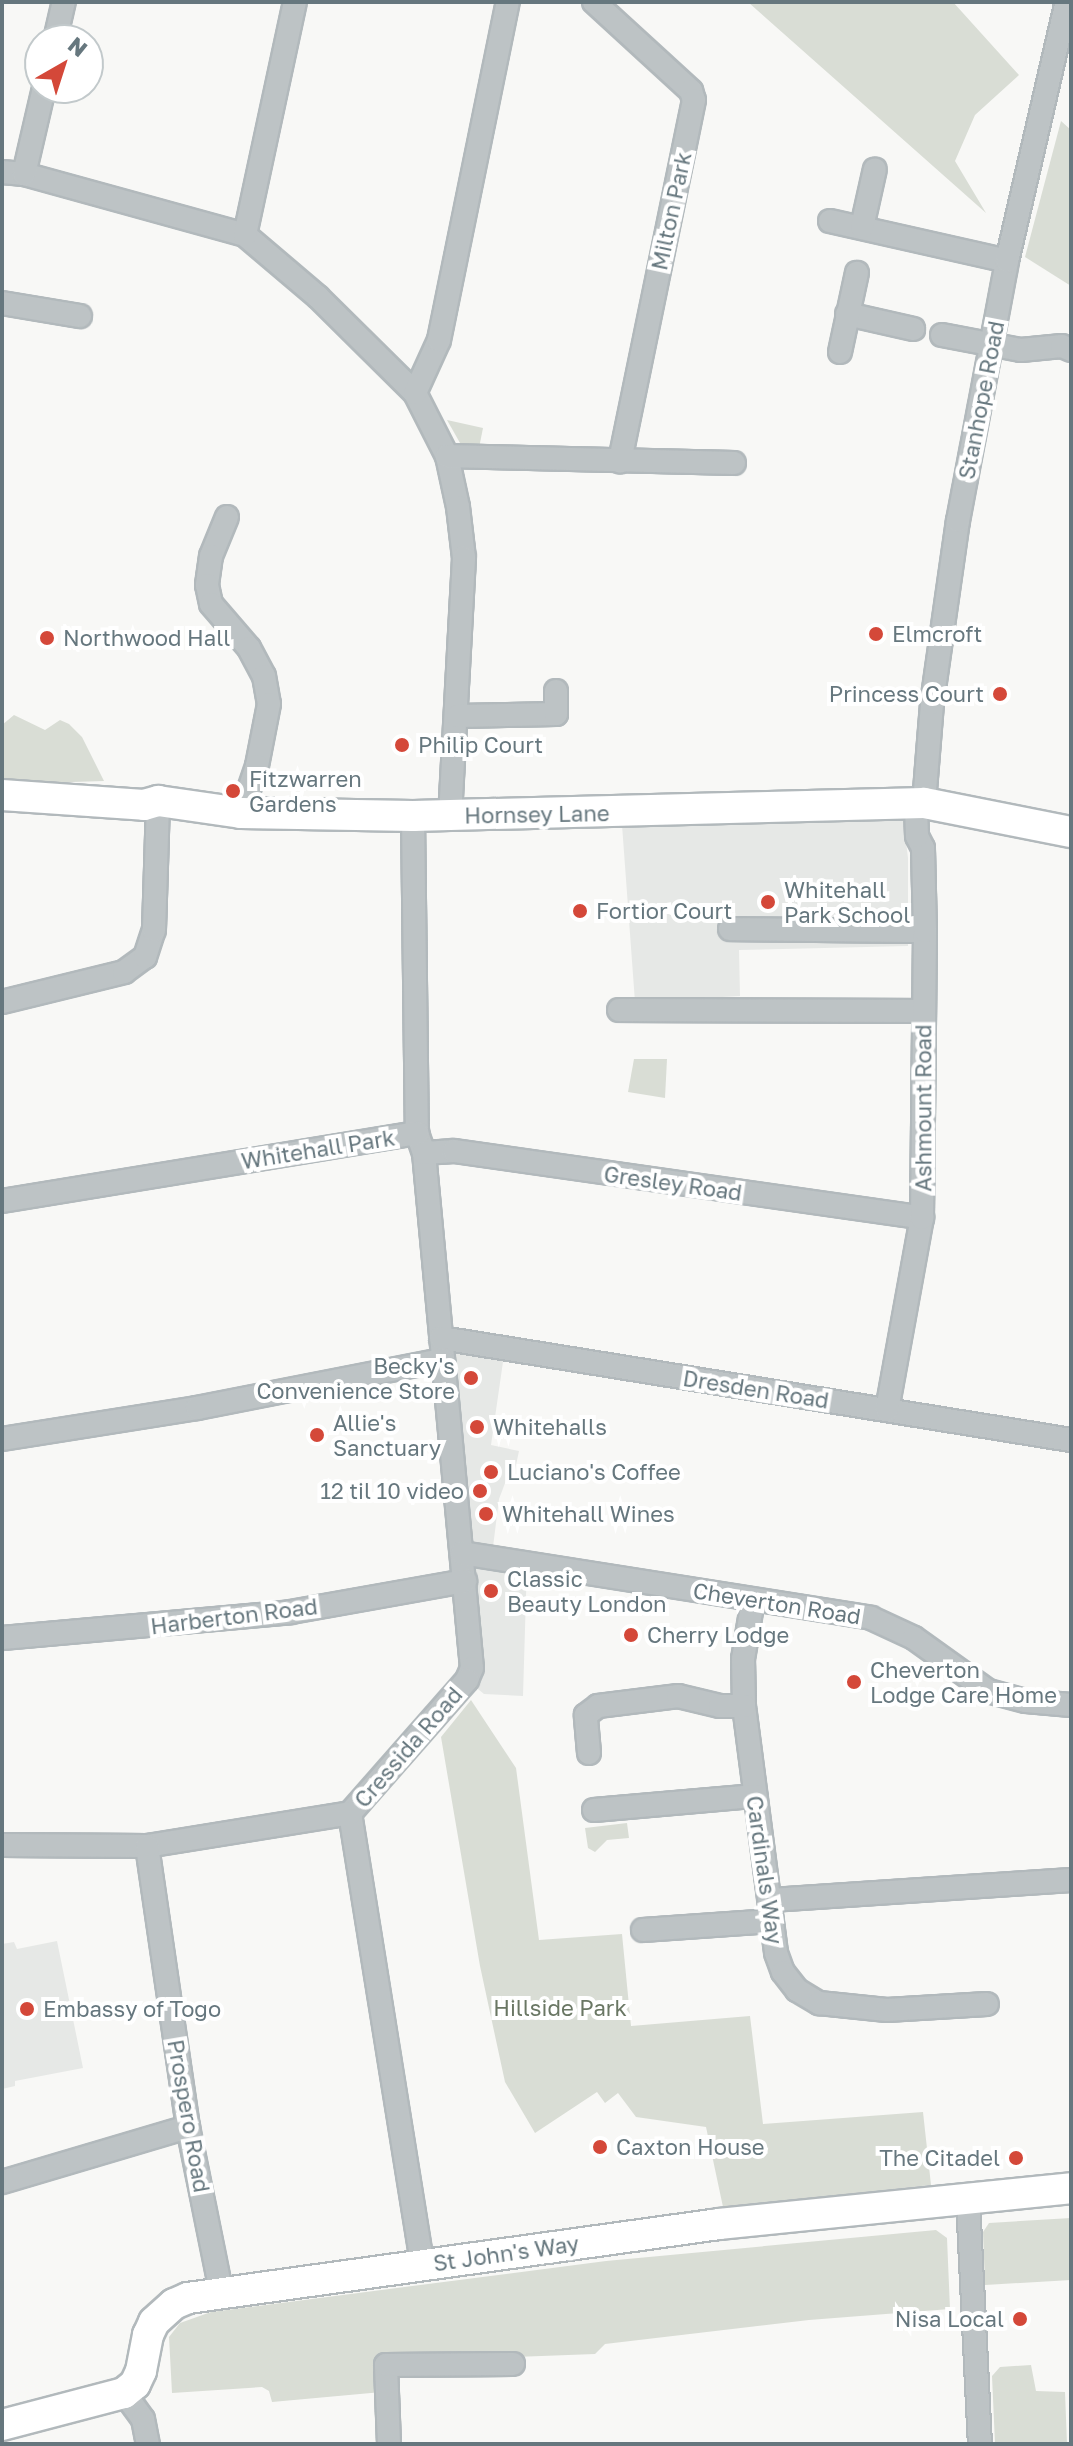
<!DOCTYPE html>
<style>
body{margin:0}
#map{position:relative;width:1073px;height:2446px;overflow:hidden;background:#f8f8f6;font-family:"Golos Text",sans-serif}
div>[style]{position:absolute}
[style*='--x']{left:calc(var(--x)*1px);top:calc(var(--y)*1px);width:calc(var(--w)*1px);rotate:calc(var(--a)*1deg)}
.built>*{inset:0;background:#e6e8e6}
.green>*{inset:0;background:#d9ddd5}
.roads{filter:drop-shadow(2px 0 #b2b9bc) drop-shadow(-2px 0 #b2b9bc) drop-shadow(0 2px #b2b9bc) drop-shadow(0 -2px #b2b9bc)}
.street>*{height:22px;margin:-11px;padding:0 11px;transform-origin:11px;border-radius:11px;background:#bdc3c5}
.secondary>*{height:30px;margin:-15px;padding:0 15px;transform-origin:15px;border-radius:15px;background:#fff}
.dots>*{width:22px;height:22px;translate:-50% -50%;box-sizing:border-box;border:4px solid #fff;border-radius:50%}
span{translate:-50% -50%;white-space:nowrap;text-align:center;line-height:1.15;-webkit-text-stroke:8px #fff;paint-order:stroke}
.street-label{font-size:22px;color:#66777e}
.poi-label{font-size:22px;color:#66777e}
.left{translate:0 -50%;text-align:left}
.right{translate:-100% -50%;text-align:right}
.park-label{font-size:22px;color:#6a7764}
.frame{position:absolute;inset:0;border:4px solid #66777e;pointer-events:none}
.north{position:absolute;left:24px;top:24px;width:80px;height:80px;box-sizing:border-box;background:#fff;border:2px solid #c2c9cb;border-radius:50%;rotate:39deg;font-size:22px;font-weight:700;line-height:32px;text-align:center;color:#66777e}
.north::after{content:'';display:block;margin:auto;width:28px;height:36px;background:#d44839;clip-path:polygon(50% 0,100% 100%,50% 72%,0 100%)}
</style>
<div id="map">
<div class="built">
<i style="clip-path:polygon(903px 817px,908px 858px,908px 946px,739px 950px,740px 996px,635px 1002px,622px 825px)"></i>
<i style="clip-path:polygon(441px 1338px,505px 1348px,491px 1445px,519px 1451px,513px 1479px,507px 1478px,499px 1499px,492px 1555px,527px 1562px,523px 1696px,484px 1694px,467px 1680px)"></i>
<i style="clip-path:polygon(57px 1941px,83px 2068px,15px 2081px,15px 2086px,2px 2089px,2px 1944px,14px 1942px,17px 1949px)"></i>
</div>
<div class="green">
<i style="clip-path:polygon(748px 2px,953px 2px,1019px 75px,975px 115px,955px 161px,986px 213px)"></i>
<i style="clip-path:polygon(1061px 121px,1071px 130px,1071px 286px,1025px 257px)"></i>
<i style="clip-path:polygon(447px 420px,483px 428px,478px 453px,464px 450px)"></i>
<i style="clip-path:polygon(14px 715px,45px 730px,60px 720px,69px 724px,82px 737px,104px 781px,41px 783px,2px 779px,2px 725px)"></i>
<i style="clip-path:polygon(634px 1059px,667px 1059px,665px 1098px,628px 1092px)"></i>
<i style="clip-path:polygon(471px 1700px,516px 1768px,539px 1940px,622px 1934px,631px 2026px,750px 2016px,763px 2124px,923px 2112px,931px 2185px,723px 2207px,706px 2127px,636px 2117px,618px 2093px,605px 2103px,597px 2092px,535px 2133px,505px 2082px,480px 1966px,441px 1737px)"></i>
<i style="clip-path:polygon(627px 1823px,629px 1838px,607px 1840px,595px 1852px,588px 1848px,585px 1828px)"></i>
<i style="clip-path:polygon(1071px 2218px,1071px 2280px,985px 2285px,983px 2232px,989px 2223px)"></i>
<i style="clip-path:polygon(936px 2230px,947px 2238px,950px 2309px,809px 2320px,605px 2344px,595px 2354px,382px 2362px,382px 2392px,272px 2402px,269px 2391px,262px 2387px,172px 2393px,169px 2337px,180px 2323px,211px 2312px,606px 2261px)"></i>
<i style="clip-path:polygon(1031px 2365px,1036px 2391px,1065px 2392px,1067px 2444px,995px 2444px,992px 2376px,1000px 2367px)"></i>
</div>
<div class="roads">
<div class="street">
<i style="--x:594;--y:2;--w:132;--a:42.5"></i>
<i style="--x:691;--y:91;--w:9;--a:72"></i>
<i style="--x:694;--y:100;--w:369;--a:101.6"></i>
<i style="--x:55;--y:40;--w:39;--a:-77"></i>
<i style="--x:2;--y:172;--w:22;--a:5"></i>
<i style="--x:24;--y:174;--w:229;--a:15.4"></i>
<i style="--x:245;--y:235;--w:96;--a:40.3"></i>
<i style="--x:318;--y:297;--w:136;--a:44.7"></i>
<i style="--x:415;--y:393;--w:71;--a:63.1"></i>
<i style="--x:447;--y:456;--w:52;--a:77.8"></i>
<i style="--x:458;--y:507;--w:51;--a:83.3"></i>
<i style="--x:464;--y:558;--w:258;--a:93.1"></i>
<i style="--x:24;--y:174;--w:88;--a:-76.9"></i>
<i style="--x:830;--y:221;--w:181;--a:12.7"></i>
<i style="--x:862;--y:227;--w:59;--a:-77.4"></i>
<i style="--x:245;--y:235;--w:238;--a:-77.9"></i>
<i style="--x:2;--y:303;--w:79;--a:9.5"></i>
<i style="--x:847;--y:314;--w:68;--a:12.8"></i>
<i style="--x:942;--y:335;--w:80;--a:10.8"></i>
<i style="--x:1021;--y:350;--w:41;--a:-5.6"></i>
<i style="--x:1062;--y:346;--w:10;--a:24"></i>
<i style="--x:840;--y:352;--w:81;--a:-77.9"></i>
<i style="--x:415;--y:393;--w:58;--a:-65.6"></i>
<i style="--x:439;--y:340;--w:345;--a:-78.5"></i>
<i style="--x:447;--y:456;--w:287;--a:1.4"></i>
<i style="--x:227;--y:517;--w:42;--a:112.3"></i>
<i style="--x:211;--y:556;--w:29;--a:98"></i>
<i style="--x:207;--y:585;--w:19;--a:78"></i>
<i style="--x:211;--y:604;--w:58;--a:49.2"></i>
<i style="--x:249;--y:648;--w:32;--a:62"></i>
<i style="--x:264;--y:676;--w:28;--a:80"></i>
<i style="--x:269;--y:704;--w:63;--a:101"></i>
<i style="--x:257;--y:766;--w:50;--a:108.8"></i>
<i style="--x:458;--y:716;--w:98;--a:-1.2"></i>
<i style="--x:556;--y:714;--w:23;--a:-90"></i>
<i style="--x:924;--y:803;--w:100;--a:-85.4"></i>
<i style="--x:932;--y:703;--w:184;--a:-81.9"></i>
<i style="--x:958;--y:521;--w:265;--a:-79.3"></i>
<i style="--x:1007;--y:261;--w:266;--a:-77"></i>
<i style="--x:413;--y:816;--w:317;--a:89.3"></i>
<i style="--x:417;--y:1133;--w:21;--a:71"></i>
<i style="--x:424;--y:1153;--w:517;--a:84.68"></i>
<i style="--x:472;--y:1668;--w:13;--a:113"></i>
<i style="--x:467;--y:1680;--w:177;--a:131.3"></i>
<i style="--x:350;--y:1813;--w:457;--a:80.9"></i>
<i style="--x:730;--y:929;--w:195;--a:0.6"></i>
<i style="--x:2;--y:1002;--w:126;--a:-13.8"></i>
<i style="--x:124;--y:972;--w:26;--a:-36"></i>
<i style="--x:145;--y:957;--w:28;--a:-72"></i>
<i style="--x:154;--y:930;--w:129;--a:-88.2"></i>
<i style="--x:619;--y:1010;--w:305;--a:0.2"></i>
<i style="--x:424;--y:1153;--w:30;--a:-4"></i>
<i style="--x:454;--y:1151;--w:473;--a:8.1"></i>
<i style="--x:2;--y:1201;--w:421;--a:-9.3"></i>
<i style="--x:441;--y:1338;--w:638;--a:9.2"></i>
<i style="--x:887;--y:1410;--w:195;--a:-79.7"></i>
<i style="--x:922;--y:1218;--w:287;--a:-89.4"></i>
<i style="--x:925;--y:931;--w:83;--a:-91.4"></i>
<i style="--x:923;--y:848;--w:13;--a:-117"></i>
<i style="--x:917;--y:836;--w:33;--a:-92"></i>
<i style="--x:2;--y:1439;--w:197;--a:-9"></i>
<i style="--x:197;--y:1408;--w:250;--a:-11.1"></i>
<i style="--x:462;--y:1553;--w:414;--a:9"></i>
<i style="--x:871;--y:1618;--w:47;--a:24.9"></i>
<i style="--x:914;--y:1638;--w:91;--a:35.6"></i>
<i style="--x:988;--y:1691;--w:39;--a:15"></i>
<i style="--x:1026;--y:1701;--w:45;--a:5.1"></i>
<i style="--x:753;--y:1600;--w:60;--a:99.6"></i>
<i style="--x:743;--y:1659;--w:47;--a:88.8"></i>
<i style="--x:744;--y:1706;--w:249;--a:82.6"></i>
<i style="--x:776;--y:1953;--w:20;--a:70"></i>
<i style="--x:783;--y:1972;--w:23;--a:52"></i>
<i style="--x:797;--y:1990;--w:26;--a:31"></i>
<i style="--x:819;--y:2003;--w:68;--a:5.9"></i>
<i style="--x:887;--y:2010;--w:100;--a:-3.4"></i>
<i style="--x:2;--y:1638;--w:290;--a:-5.1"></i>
<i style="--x:291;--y:1612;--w:177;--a:-10.1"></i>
<i style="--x:589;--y:1753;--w:38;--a:-95"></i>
<i style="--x:586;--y:1715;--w:15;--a:-37"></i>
<i style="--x:598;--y:1706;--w:81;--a:-7.1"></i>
<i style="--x:678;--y:1696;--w:43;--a:13.4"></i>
<i style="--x:720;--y:1706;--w:24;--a:0"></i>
<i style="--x:594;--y:1810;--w:162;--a:-5"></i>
<i style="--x:2;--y:1845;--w:145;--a:0.4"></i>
<i style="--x:147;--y:1846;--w:206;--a:-9.2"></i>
<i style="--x:147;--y:1846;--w:284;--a:81.7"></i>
<i style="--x:188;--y:2127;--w:167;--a:78.6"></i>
<i style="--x:771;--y:1900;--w:301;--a:-3.8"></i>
<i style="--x:643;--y:1930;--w:129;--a:-4"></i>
<i style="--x:2;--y:2182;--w:194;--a:-16.5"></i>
<i style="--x:968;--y:2200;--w:244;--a:87.2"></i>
<i style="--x:124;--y:2393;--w:32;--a:54"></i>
<i style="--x:143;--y:2419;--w:25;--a:79"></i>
<i style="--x:389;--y:2444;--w:79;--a:-92.2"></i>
<i style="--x:386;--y:2365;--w:127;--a:-0.5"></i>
</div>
<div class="secondary">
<i style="--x:2;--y:795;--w:142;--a:4"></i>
<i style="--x:144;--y:805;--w:15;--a:-16"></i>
<i style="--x:158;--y:801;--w:84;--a:8.2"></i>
<i style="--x:241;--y:813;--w:172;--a:1"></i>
<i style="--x:413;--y:816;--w:511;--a:-1.46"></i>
<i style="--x:924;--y:803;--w:150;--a:11.2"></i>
<i style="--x:2;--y:2425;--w:126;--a:-14.7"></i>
<i style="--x:124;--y:2393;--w:14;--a:-39"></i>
<i style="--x:135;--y:2384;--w:14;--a:-65"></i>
<i style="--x:141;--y:2371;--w:37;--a:-79"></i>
<i style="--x:148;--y:2335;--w:14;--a:-65"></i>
<i style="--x:154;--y:2322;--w:27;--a:-42"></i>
<i style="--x:174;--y:2304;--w:15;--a:-23"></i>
<i style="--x:188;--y:2298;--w:536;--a:-7.93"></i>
<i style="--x:719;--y:2224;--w:354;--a:-5.8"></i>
</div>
</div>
<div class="dots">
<i style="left:876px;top:634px;background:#d44839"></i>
<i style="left:47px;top:638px;background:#d44839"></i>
<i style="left:1000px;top:694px;background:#d44839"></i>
<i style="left:402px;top:745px;background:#d44839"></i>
<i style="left:233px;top:791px;background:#d44839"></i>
<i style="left:768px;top:902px;background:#d44839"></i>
<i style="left:580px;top:911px;background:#d44839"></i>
<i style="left:471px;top:1378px;background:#d44839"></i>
<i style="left:477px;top:1427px;background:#d44839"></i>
<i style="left:317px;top:1435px;background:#d44839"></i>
<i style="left:491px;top:1472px;background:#d44839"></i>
<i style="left:480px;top:1491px;background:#d44839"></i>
<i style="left:486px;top:1514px;background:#d44839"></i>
<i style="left:491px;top:1591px;background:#d44839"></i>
<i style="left:631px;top:1635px;background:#d44839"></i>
<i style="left:854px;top:1682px;background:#d44839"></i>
<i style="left:27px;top:2009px;background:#d44839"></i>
<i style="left:600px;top:2147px;background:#d44839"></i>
<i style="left:1016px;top:2158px;background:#d44839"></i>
<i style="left:1020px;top:2319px;background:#d44839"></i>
</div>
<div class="street-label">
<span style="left:671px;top:211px;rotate:-78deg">Milton Park</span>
<span style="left:981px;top:400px;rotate:-79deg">Stanhope Road</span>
<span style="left:537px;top:814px;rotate:-1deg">Hornsey Lane</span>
<span style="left:923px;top:1108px;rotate:-90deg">Ashmount Road</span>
<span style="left:318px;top:1149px;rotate:-9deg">Whitehall Park</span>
<span style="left:673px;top:1183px;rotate:8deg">Gresley Road</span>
<span style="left:756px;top:1389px;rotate:9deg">Dresden Road</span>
<span style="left:777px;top:1603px;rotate:9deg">Cheverton Road</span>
<span style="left:234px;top:1616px;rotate:-7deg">Harberton Road</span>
<span style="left:408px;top:1747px;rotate:-49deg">Cressida Road</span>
<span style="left:765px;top:1870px;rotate:82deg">Cardinals Way</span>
<span style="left:189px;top:2116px;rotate:80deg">Prospero Road</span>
<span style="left:506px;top:2253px;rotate:-8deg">St John's Way</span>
</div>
<div class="poi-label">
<span class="left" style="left:892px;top:634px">Elmcroft</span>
<span class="left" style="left:63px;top:638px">Northwood Hall</span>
<span class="right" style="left:984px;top:694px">Princess Court</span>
<span class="left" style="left:418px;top:745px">Philip Court</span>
<span class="left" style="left:249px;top:791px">Fitzwarren<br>Gardens</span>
<span class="left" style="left:784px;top:902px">Whitehall<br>Park School</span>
<span class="left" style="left:596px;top:911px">Fortior Court</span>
<span class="right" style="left:455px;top:1378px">Becky's<br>Convenience Store</span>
<span class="left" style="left:333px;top:1435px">Allie's<br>Sanctuary</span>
<span class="left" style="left:493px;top:1427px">Whitehalls</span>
<span class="left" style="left:507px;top:1472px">Luciano's Coffee</span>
<span class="right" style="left:464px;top:1491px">12 til 10 video</span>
<span class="left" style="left:502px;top:1514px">Whitehall Wines</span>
<span class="left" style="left:507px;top:1591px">Classic<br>Beauty London</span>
<span class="left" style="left:647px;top:1635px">Cherry Lodge</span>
<span class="left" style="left:870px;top:1682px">Cheverton<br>Lodge Care Home</span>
<span class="left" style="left:43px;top:2009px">Embassy of Togo</span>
<span class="left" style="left:616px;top:2147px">Caxton House</span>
<span class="right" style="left:1000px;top:2158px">The Citadel</span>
<span class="right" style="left:1004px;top:2319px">Nisa Local</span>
</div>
<div class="park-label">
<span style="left:560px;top:2008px">Hillside Park</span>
</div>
<div class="frame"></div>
<div class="north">N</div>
</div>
